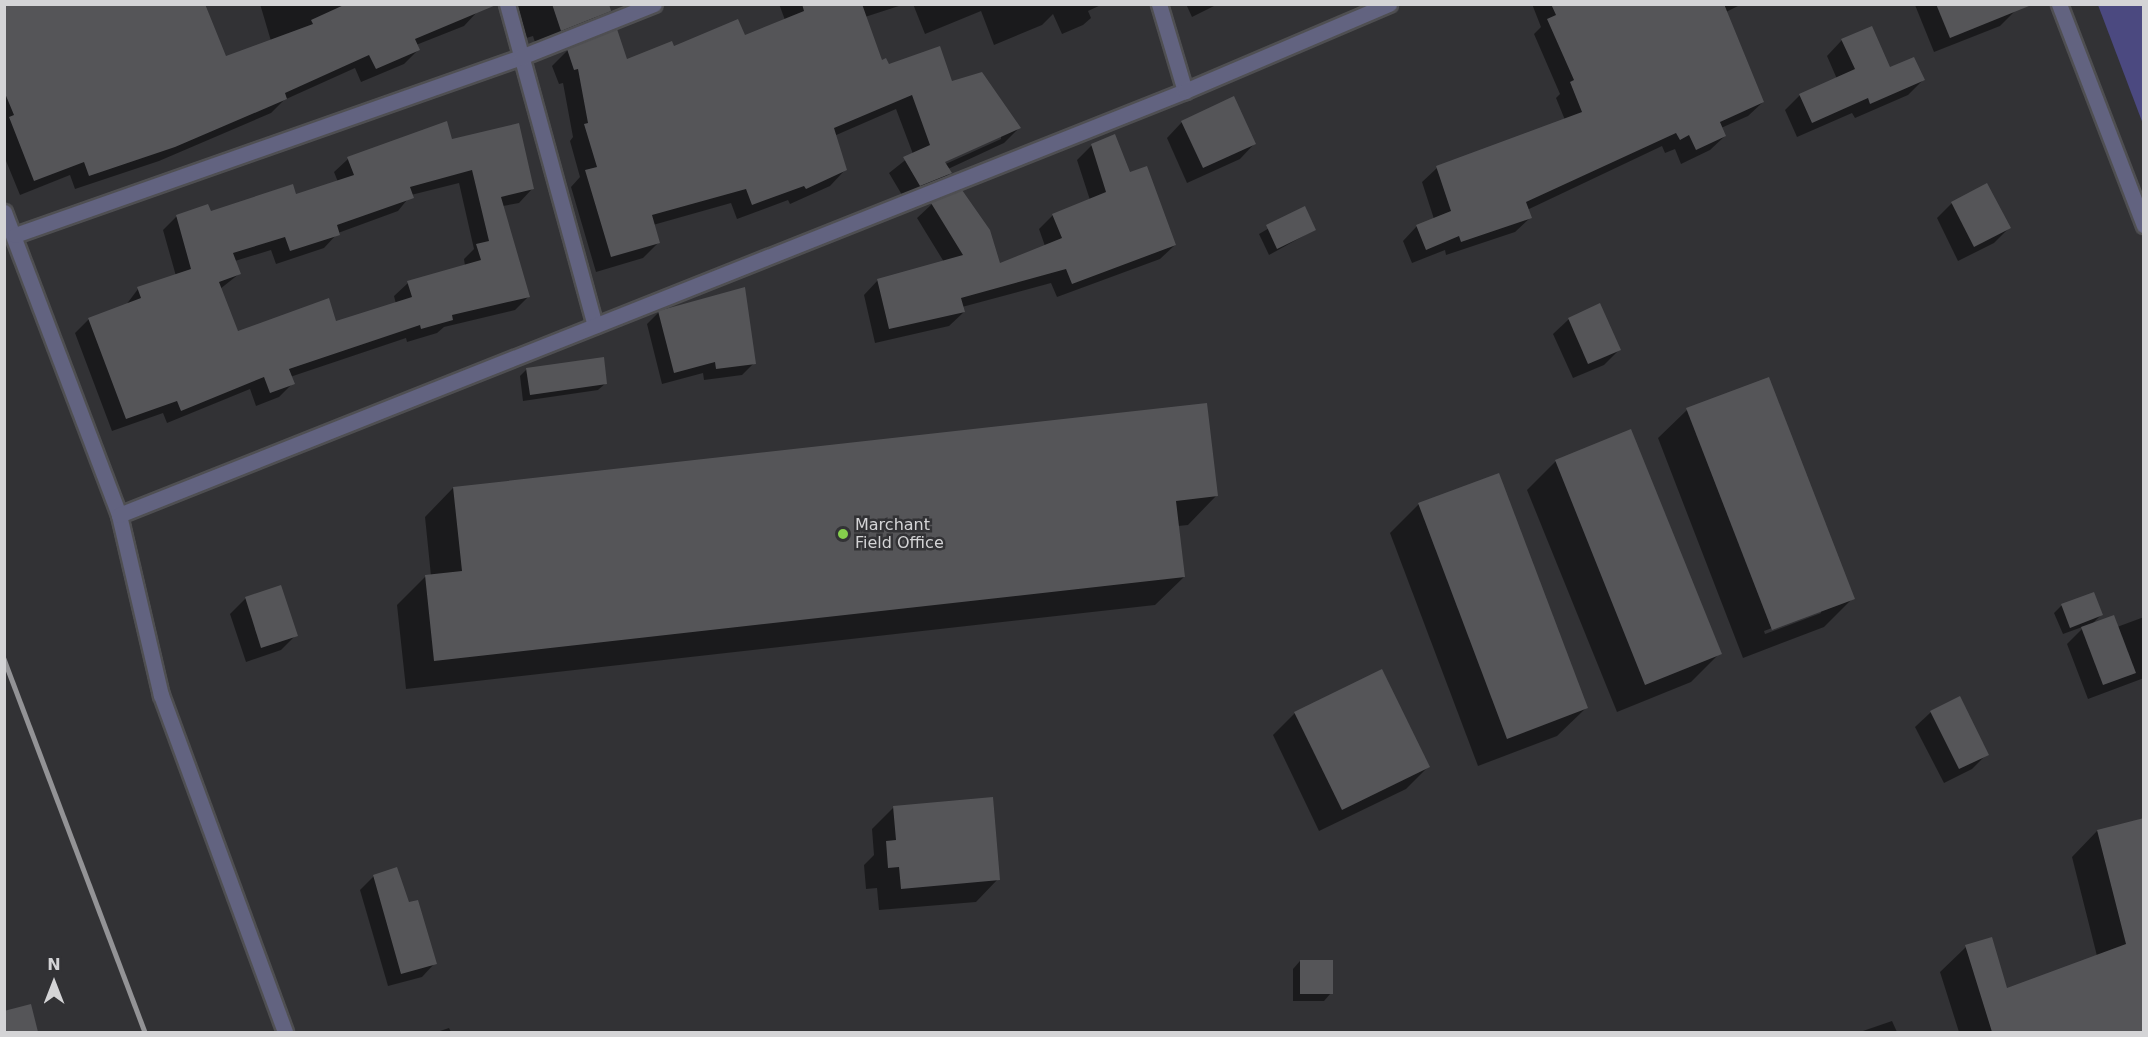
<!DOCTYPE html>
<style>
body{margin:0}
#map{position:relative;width:2148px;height:1037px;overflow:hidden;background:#323235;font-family:"DejaVu Sans",sans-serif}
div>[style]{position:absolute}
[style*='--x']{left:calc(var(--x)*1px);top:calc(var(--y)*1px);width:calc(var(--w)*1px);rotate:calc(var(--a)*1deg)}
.green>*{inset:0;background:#4b4980}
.shadow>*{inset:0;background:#0007}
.building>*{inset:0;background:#555558}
.roads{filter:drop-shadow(2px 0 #4f4f52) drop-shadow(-2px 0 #4f4f52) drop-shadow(0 2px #4f4f52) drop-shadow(0 -2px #4f4f52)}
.street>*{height:15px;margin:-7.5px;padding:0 7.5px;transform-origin:7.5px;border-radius:7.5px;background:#626380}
.rail>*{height:4.5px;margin:-2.25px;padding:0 2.25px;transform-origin:2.25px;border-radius:2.25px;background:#939396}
.dots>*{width:16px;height:16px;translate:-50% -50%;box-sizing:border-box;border:3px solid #323235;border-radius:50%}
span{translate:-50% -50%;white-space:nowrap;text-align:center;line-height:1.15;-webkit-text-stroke:5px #323235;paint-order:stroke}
.poi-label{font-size:16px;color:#d4d4d6}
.left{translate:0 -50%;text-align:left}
.frame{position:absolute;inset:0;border:6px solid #d4d4d6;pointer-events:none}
.north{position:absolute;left:24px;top:953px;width:60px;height:60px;-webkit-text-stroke:4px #323235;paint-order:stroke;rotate:0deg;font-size:16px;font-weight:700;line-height:24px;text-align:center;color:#d4d4d6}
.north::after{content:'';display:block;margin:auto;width:21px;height:27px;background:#d4d4d6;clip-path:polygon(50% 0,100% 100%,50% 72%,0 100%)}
</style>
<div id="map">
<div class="green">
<i style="clip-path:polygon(2098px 5px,2143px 5px,2143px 124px)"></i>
</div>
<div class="shadow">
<i style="clip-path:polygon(4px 4px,208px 4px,68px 66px,225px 58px,271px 41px,260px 4px,475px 4px,478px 11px,464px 26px,416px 45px,418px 50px,404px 64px,361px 82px,355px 68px,284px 100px,271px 113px,159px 161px,75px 189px,70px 175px,20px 195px,4px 156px)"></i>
<i style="clip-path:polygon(509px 4px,595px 4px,598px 15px,576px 37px,538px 52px,533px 36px,520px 40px)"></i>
<i style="clip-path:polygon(evenodd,779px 4px,905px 4px,865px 17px,881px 62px,952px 82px,1019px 128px,1004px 143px,948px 169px,950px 173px,935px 188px,905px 200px,889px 173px,913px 154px,896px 109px,834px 136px,845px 170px,830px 186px,790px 204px,788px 200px,737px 219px,731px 203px,653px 225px,659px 242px,643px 258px,596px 272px,571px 187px,580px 177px,570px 141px,573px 137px,563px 83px,559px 84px,552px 66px,568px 50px,626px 61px,673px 48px,744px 37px,785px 20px,779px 4px,1001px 135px,1001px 139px,939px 167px,938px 164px,1001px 135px)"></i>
<i style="clip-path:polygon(913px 4px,1103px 4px,1088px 11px,1091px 18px,1083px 25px,1062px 34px,1053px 14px,1042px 25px,994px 45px,981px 11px,925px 34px)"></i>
<i style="clip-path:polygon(1186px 4px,1218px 4px,1192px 17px)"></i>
<i style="clip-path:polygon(1532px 4px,1742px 4px,1726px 12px,1763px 102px,1748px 116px,1721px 128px,1725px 136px,1710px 150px,1681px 164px,1675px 149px,1665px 153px,1662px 146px,1527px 210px,1530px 218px,1515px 232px,1446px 255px,1445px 250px,1412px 263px,1403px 241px,1417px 226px,1434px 219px,1422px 182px,1437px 168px,1565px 120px,1556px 98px,1560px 94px,1534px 34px,1541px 27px)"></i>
<i style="clip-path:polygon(2012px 4px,2015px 11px,2000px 26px,1934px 52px,1915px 5px)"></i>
<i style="clip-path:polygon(1842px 40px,1889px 69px,1923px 80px,1908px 95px,1855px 118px,1852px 113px,1797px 137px,1785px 110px,1800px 95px,1837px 79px,1827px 56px)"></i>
<i style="clip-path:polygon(1182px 122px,1255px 143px,1240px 159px,1187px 183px,1167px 138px)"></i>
<i style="clip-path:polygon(1114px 136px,1130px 174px,1175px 245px,1160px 259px,1057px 297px,1051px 283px,962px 307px,964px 312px,949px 326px,875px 343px,864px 295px,878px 280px,944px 262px,917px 218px,932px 204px,999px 265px,1045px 246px,1039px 229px,1053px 215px,1090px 200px,1077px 160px,1091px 146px)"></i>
<i style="clip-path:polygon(evenodd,451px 141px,532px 189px,519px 203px,503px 206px,528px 297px,515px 310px,444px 327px,437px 333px,407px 342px,406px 338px,290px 377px,293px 383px,279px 397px,256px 406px,250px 389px,167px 423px,163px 413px,112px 431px,75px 333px,89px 319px,126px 305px,138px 289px,176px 276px,163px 230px,176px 217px,207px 206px,210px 213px,295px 196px,338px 182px,334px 172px,348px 159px,451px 141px,459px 183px,474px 249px,464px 259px,465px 266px,408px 283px,394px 296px,396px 304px,335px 323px,237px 333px,220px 289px,239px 274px,235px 261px,271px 250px,276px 264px,324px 248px,338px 233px,398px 211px,411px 195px,459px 183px)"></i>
<i style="clip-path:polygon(1987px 185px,2009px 228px,1994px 243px,1958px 261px,1937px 218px,1952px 203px)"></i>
<i style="clip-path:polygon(1304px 208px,1314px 230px,1269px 255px,1259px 234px)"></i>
<i style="clip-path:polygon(659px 312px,754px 363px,742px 375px,704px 380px,703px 373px,662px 384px,647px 324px)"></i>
<i style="clip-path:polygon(1569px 319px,1619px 350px,1604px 365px,1573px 378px,1553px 334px)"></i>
<i style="clip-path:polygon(527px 369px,606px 383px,598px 390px,523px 401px,520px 376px)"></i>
<i style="clip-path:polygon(evenodd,1769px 379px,1853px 598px,1824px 627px,1743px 658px,1658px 438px,1687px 410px,1769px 379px,1821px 610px,1821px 613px,1765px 634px,1764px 631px,1821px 610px)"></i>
<i style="clip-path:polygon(1556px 461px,1720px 653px,1691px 682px,1617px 712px,1527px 490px)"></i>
<i style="clip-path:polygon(453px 488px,1216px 496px,1188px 525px,1178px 526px,1184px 577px,1155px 605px,406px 689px,397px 605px,425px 577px,431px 576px,425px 517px)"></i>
<i style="clip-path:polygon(1419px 504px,1586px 708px,1557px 736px,1478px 766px,1390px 533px)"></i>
<i style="clip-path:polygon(2093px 594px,2101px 615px,2090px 626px,2117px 627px,2144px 617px,2144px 678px,2088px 699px,2067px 644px,2085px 626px,2063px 634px,2054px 613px,2061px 606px)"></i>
<i style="clip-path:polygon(246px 598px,296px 635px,281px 650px,246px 662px,230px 614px)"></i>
<i style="clip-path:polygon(1959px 698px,1987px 754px,1972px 769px,1944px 783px,1915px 727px,1931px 712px)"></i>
<i style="clip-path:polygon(1295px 713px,1428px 767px,1406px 789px,1319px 831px,1273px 735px)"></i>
<i style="clip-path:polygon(894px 807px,998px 879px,976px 902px,879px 910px,877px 888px,866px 889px,864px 865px,874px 855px,872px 829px)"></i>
<i style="clip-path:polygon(2144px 820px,2144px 1032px,1959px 1032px,1940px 972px,1966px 947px,2006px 990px,2097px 956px,2072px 857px,2097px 831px)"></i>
<i style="clip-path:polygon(374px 876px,408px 904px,435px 963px,422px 977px,388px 986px,360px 890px)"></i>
<i style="clip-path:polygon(1300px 961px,1331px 993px,1324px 1001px,1293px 1001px,1293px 969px)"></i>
<i style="clip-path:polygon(1892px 1021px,1897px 1032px,1860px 1032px)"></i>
<i style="clip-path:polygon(449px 1028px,451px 1032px,437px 1032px)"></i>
</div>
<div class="building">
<i style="clip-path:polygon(4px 4px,205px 4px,226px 56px,313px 24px,311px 20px,346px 4px,496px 5px,415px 39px,420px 50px,376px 69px,369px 55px,285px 93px,287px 99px,175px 147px,89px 176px,84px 162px,34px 181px,9px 117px,14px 115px,4px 91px)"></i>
<i style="clip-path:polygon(552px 4px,609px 4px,611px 11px,561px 31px)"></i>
<i style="clip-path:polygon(802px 4px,862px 4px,882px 60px,886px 58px,889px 64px,940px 46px,952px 81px,982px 72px,1021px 128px,945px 162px,952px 173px,920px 186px,903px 157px,930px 145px,912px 95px,834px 128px,847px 170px,806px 189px,804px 186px,752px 205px,746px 189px,652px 215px,660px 243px,611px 257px,585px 170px,597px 167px,584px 124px,588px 123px,578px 69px,574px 70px,567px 49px,617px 29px,627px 59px,672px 41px,674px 46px,738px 19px,745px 35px,804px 11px)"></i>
<i style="clip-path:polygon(1551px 4px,1724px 4px,1764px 102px,1720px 122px,1726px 136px,1696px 150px,1689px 135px,1680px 140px,1676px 133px,1526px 202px,1532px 218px,1461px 242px,1459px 236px,1426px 250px,1416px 225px,1451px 211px,1436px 166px,1582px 112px,1570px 82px,1574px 80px,1547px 19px,1556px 15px)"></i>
<i style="clip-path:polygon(1936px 4px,2029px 4px,2029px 6px,1950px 38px)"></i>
<i style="clip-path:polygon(1872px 26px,1890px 67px,1914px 57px,1925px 80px,1870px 104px,1868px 98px,1812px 123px,1799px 94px,1855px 69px,1841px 39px)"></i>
<i style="clip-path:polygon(1234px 96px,1256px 144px,1203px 168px,1181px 121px)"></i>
<i style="clip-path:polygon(evenodd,447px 121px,452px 139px,519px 123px,534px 189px,501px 197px,530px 297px,452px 315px,453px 320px,421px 329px,420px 325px,289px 369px,295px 384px,270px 393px,264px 377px,181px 411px,177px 401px,126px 419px,88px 318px,141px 298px,137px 287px,191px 269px,176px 215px,208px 204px,211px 211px,293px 184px,296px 194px,354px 175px,347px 157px,447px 121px,472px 170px,489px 241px,476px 244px,481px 260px,407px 281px,412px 297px,336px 321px,329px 298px,238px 331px,219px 282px,241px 274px,233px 253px,285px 237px,290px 251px,340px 235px,337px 225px,414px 198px,410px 187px,472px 170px)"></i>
<i style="clip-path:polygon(1115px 134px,1130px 172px,1147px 166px,1176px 245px,1072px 284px,1066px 269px,961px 298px,965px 312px,889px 329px,877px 279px,963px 255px,931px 203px,962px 190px,990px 230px,1000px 263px,1062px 238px,1052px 214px,1106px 192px,1091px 144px)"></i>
<i style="clip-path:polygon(1987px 183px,2011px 228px,1974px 247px,1951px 202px)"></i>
<i style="clip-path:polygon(1305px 206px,1316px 230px,1277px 249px,1266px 225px)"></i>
<i style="clip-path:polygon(745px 287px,756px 364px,716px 369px,715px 362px,674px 373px,658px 311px)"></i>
<i style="clip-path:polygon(1600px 303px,1621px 350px,1588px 364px,1568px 318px)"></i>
<i style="clip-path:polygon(604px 357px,607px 384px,530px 395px,526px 368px)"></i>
<i style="clip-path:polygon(1769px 377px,1855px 599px,1772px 630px,1686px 408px)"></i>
<i style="clip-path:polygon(1207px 403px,1218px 496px,1176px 501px,1185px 577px,434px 661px,425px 575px,462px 571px,453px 487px)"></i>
<i style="clip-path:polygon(1631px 429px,1722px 654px,1645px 685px,1555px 460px)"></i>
<i style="clip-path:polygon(1499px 473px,1588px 708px,1507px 739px,1418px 503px)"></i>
<i style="clip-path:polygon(281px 585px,298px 636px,261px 648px,245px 597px)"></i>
<i style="clip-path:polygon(2094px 592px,2103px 615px,2070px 628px,2061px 604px)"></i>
<i style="clip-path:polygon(2114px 615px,2136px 673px,2103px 685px,2081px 627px)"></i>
<i style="clip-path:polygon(1382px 669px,1430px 767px,1342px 810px,1294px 712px)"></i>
<i style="clip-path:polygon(1960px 696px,1989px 755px,1959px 769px,1930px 711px)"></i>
<i style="clip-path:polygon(993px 797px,1000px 880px,901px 889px,899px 867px,888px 868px,886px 841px,896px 840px,893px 806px)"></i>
<i style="clip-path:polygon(2144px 818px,2144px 1032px,1992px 1032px,1965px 945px,1992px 937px,2007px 988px,2126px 944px,2097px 830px)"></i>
<i style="clip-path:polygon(397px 867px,409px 902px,418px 900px,437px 964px,401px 974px,373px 875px)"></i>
<i style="clip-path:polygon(1300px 960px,1333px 960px,1333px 994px,1300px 994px)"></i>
<i style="clip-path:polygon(31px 1004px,38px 1032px,4px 1032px,4px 1011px)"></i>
</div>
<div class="roads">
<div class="street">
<i style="--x:507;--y:4;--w:333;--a:74.7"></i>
<i style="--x:1159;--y:4;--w:91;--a:73.4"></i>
<i style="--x:2059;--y:4;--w:237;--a:69"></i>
<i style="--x:4;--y:212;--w:324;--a:69.2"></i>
<i style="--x:119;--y:515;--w:185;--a:76.9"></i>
<i style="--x:161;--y:695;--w:359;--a:69.8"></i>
<i style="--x:15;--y:235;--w:536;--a:-19.38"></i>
<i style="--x:521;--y:57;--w:143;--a:-21.7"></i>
<i style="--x:119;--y:515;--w:1147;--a:-21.69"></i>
<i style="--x:1185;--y:91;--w:222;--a:-23.1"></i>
</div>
</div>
<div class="rail">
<i style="--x:4;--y:659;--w:399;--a:69.3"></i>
</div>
<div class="dots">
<i style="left:843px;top:534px;background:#85cf4c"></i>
</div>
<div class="poi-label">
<span class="left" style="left:855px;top:534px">Marchant<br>Field Office</span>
</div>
<div class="frame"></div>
<div class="north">N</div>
</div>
